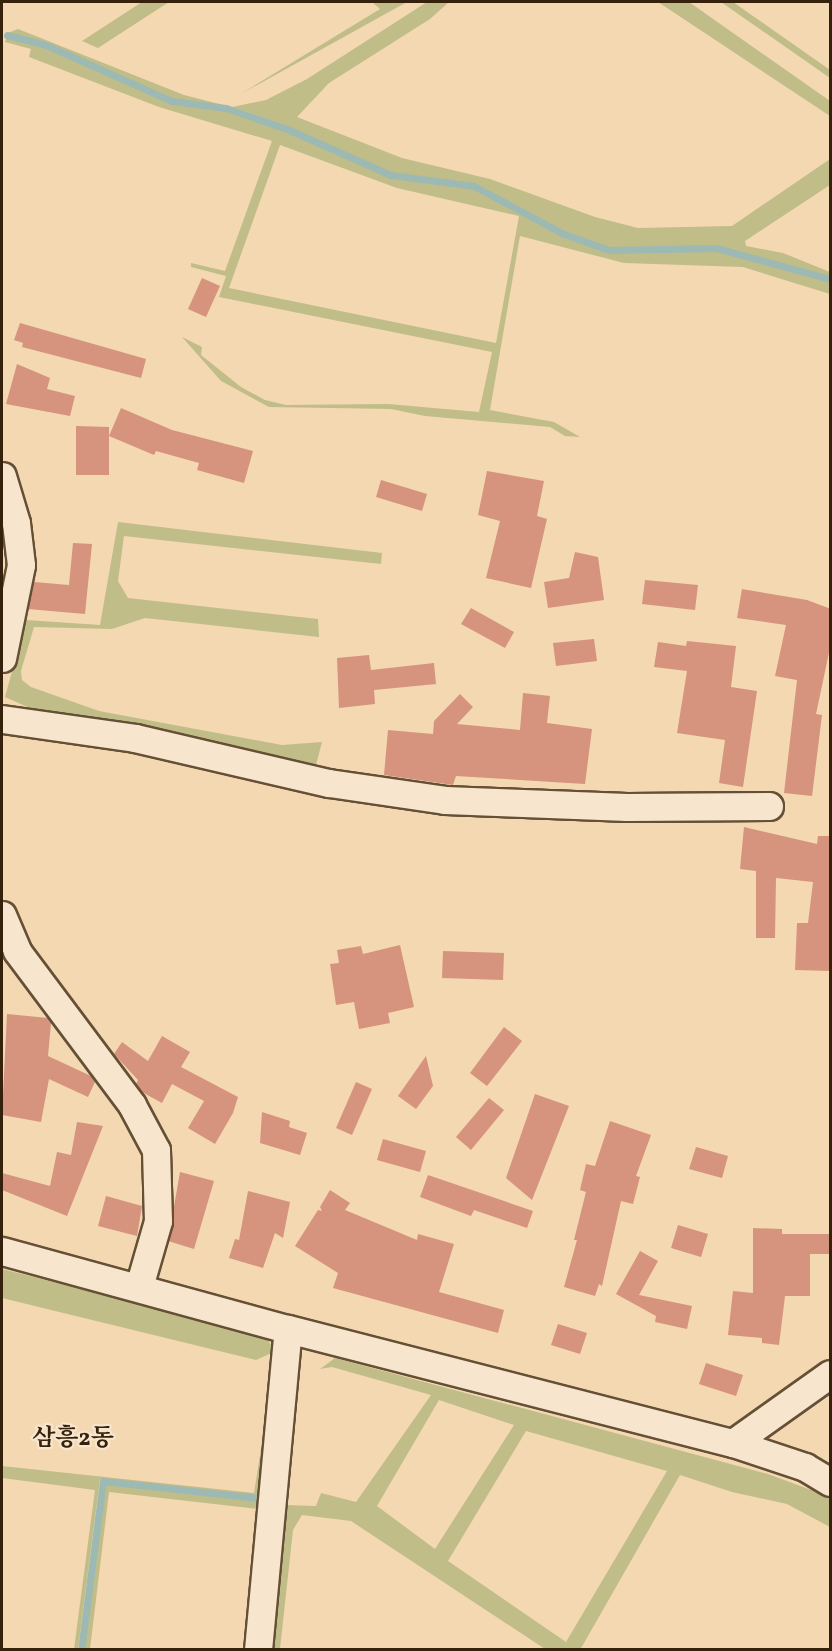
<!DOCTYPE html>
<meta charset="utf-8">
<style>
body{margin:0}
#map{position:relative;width:832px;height:1651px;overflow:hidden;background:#f3d8b2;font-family:Vollkorn,"Noto Serif KR",serif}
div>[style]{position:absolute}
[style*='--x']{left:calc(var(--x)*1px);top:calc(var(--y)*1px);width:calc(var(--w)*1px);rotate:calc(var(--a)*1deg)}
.green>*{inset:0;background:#c1bd88}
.stream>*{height:7px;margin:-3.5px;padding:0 3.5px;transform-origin:3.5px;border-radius:3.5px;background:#9db9b3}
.building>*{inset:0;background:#d6937e}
.roads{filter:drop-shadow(2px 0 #655036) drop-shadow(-2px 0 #655036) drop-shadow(0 2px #655036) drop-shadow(0 -2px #655036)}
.minor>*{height:27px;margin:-13.5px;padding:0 13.5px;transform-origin:13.5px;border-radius:13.5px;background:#f7e6cd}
span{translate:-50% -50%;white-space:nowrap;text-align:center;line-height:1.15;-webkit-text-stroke:4.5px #f7e6cd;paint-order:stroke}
.quarter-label{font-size:24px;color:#36220c;font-weight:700}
.frame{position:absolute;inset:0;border:3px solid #36220c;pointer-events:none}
</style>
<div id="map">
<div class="green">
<i style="clip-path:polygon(142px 2px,169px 2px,98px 48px,82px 41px)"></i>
<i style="clip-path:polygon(372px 2px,407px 2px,239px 95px,380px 9px)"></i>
<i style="clip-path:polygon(427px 2px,449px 2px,430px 19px,329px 83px,297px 117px,402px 158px,490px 179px,595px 217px,638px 228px,732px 226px,830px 159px,830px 185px,745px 241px,746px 246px,783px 253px,830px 272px,830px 277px,714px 246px,607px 248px,564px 231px,475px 184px,389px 173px,282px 124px,232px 107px,266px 100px,307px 79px)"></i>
<i style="clip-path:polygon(658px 2px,689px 2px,830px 101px,830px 116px)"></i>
<i style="clip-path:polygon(721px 2px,733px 2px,830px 70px,830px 78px)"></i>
<i style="clip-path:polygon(18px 29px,184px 95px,227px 106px,172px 99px,45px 43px,8px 33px)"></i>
<i style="clip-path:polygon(evenodd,7px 36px,46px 47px,172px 103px,226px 110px,286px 131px,390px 177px,473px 188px,563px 235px,609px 252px,716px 250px,830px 280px,830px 294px,743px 267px,624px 263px,520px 236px,490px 410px,554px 422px,580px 437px,565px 436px,550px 427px,425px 416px,391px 409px,269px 407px,221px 381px,182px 337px,202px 347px,201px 355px,241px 387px,265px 400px,286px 405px,388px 404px,479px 412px,492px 352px,219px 297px,226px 276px,191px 267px,191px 263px,225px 271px,272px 141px,159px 107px,29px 57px,31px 49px,5px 42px,7px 36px,280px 145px,397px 188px,519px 216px,496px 343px,229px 288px,280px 145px)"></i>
<i style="clip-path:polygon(118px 522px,382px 553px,381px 564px,124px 536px,118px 581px,128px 598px,318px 619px,319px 637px,145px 618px,112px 629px,34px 627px,21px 671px,22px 680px,31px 687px,99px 711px,282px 745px,322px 742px,315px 769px,32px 709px,5px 697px,26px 620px,100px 625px)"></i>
<i style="clip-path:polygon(2px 1269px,256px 1333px,265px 1337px,276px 1351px,256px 1360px,2px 1298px)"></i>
<i style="clip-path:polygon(evenodd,335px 1358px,768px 1474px,830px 1497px,830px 1527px,787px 1504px,732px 1492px,680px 1475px,580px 1650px,545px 1649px,351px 1521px,302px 1515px,293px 1530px,280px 1649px,267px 1650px,281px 1510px,285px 1505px,316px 1506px,321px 1493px,356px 1502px,431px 1395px,332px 1367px,320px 1369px,335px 1358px,439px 1400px,514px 1425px,435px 1549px,377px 1506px,439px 1400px,335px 1358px,526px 1431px,667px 1471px,566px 1642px,448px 1561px,526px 1431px)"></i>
<i style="clip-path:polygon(273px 1374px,259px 1509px,109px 1492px,90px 1649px,83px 1649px,104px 1484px,260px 1499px,100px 1479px,78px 1649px,74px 1649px,95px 1490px,2px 1478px,2px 1466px,254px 1493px)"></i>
</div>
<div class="stream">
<i style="--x:7;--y:35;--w:40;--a:14.4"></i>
<i style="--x:46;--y:45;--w:138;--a:24"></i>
<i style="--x:172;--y:101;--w:54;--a:7.4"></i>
<i style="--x:226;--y:108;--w:65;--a:19"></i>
<i style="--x:287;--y:129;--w:114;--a:23.9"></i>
<i style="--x:391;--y:175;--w:84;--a:7.5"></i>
<i style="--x:474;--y:186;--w:102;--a:28.1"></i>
<i style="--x:564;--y:234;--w:48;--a:19.6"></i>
<i style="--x:609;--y:250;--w:107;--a:-1.1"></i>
<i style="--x:716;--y:248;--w:118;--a:15.2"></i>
<i style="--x:81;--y:1650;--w:170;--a:-82.6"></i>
<i style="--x:103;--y:1481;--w:156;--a:6.3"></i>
</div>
<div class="building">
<i style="clip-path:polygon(202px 278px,220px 286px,206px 317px,188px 309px)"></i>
<i style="clip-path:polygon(20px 323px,146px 359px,141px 378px,22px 347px,23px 343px,14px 340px)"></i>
<i style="clip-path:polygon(17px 364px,50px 378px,47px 389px,75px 396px,70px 416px,6px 404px)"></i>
<i style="clip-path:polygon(121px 408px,172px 430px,253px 451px,244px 483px,197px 470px,199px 463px,156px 451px,154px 455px,109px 436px)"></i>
<i style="clip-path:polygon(76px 426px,109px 427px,109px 475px,76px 475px)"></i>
<i style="clip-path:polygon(487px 471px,544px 481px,537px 516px,547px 519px,531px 588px,486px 578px,500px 521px,478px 515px)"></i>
<i style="clip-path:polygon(381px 480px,427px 494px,422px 511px,376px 497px)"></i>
<i style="clip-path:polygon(73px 543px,92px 544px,85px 614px,28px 609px,34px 582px,69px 585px)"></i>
<i style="clip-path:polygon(575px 552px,598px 557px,604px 600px,548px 608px,544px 582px,569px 578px)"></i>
<i style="clip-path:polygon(645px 580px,698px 585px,695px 610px,642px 604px)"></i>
<i style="clip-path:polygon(742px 589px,807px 600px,831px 609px,831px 643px,816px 714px,822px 715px,812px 796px,784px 793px,797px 680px,775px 676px,786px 625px,737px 618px)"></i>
<i style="clip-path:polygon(471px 608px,514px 632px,505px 648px,461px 624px)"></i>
<i style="clip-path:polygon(594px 639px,597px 661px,556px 666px,553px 643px)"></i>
<i style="clip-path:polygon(687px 641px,736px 646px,731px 687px,757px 691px,743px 787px,719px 783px,725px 740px,677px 733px,687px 671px,654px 667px,658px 642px,686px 646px)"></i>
<i style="clip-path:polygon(369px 655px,371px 670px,434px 663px,436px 684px,374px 690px,375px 704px,339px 708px,337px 658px)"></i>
<i style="clip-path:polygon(523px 693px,550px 696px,547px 723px,592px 729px,585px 784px,456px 776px,453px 785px,384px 775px,388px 730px,433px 734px,434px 721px,460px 694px,473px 707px,457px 724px,520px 730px)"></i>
<i style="clip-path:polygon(744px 827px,817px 844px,818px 836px,831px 836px,831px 971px,795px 970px,797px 923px,808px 923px,813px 882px,776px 878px,775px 938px,756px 938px,756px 871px,740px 869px)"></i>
<i style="clip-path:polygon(400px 945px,414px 1007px,388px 1013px,390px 1023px,359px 1029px,354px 1002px,336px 1005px,330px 964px,339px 963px,337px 950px,361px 946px,363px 954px)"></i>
<i style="clip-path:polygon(443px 951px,504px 953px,503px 980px,442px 978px)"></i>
<i style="clip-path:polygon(7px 1014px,48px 1018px,51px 1023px,48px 1056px,91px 1076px,95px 1082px,88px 1097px,49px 1079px,41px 1122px,2px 1115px)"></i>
<i style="clip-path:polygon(504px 1027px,522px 1041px,487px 1086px,470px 1073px)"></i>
<i style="clip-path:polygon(162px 1036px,190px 1052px,181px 1067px,238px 1097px,233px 1113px,215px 1144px,188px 1128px,204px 1101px,172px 1084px,162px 1103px,142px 1092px,136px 1084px,138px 1080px,114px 1054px,122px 1042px,148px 1061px)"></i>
<i style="clip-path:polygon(426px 1056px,433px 1086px,416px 1109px,398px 1096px)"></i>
<i style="clip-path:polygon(356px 1082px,372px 1089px,352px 1135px,336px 1128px)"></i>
<i style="clip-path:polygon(535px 1094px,569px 1106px,532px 1200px,506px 1178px)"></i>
<i style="clip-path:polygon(489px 1098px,504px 1110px,471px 1150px,456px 1137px)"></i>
<i style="clip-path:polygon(262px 1112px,290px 1121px,289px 1127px,307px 1133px,300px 1155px,260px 1143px)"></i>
<i style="clip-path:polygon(610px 1121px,651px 1135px,636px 1176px,640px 1177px,633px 1204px,621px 1201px,602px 1286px,599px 1284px,595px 1296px,564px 1287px,577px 1240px,574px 1240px,586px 1192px,580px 1190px,586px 1164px,595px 1166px)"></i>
<i style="clip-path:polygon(77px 1122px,103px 1126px,67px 1216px,2px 1190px,2px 1173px,50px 1186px,57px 1152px,71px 1155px)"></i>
<i style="clip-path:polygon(383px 1139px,426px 1151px,420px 1172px,377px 1160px)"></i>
<i style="clip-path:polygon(696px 1147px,728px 1156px,722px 1178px,689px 1169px)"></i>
<i style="clip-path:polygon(180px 1172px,214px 1181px,194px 1249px,168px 1241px)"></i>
<i style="clip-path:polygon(428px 1175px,533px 1211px,527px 1228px,474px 1210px,471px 1216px,420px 1197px)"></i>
<i style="clip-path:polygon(330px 1190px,350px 1203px,345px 1210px,417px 1240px,418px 1234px,454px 1244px,439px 1292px,504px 1310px,498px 1333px,333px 1288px,338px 1273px,295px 1246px,318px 1210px,322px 1211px,320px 1207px)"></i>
<i style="clip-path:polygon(248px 1191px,290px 1202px,283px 1238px,275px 1233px,263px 1268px,229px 1258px,235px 1239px,239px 1240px)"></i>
<i style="clip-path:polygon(106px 1196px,142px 1206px,137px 1236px,98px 1226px)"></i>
<i style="clip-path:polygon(678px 1225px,708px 1234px,701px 1257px,671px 1248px)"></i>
<i style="clip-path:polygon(753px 1228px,782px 1229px,782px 1234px,831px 1234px,831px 1254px,810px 1254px,810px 1296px,785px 1296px,779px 1345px,762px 1343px,762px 1338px,728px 1335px,733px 1291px,753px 1293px)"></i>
<i style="clip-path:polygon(640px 1251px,658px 1261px,639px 1295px,692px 1306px,687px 1329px,655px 1322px,656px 1316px,616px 1294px)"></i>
<i style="clip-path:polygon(558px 1324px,587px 1333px,580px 1354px,551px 1345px)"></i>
<i style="clip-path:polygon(706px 1363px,743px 1375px,736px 1396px,699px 1384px)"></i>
</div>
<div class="roads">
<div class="minor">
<i style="--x:2;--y:476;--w:49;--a:73.4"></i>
<i style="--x:16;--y:523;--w:42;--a:83.2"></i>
<i style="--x:21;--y:565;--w:95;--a:101.5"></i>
<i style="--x:2;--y:719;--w:134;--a:8.1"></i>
<i style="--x:135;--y:738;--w:199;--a:13.1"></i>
<i style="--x:329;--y:783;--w:117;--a:8.3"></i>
<i style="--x:445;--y:800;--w:182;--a:2.2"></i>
<i style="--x:627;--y:807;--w:142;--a:-0.4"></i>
<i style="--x:2;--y:915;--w:39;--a:67"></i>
<i style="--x:17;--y:951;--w:192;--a:53.2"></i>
<i style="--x:132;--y:1105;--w:51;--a:61.9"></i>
<i style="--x:156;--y:1150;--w:71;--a:88.4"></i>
<i style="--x:158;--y:1221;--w:69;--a:106.1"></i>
<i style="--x:2;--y:1251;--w:296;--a:15.3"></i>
<i style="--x:288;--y:1329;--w:459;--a:14.4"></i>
<i style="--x:733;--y:1443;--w:76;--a:18.4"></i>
<i style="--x:805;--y:1467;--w:29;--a:31"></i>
<i style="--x:733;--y:1443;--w:119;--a:-35.4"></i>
<i style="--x:258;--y:1650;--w:322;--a:-84.7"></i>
</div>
</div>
<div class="quarter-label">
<span style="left:73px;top:1440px">삼흥2동</span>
</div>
<div class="frame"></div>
</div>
